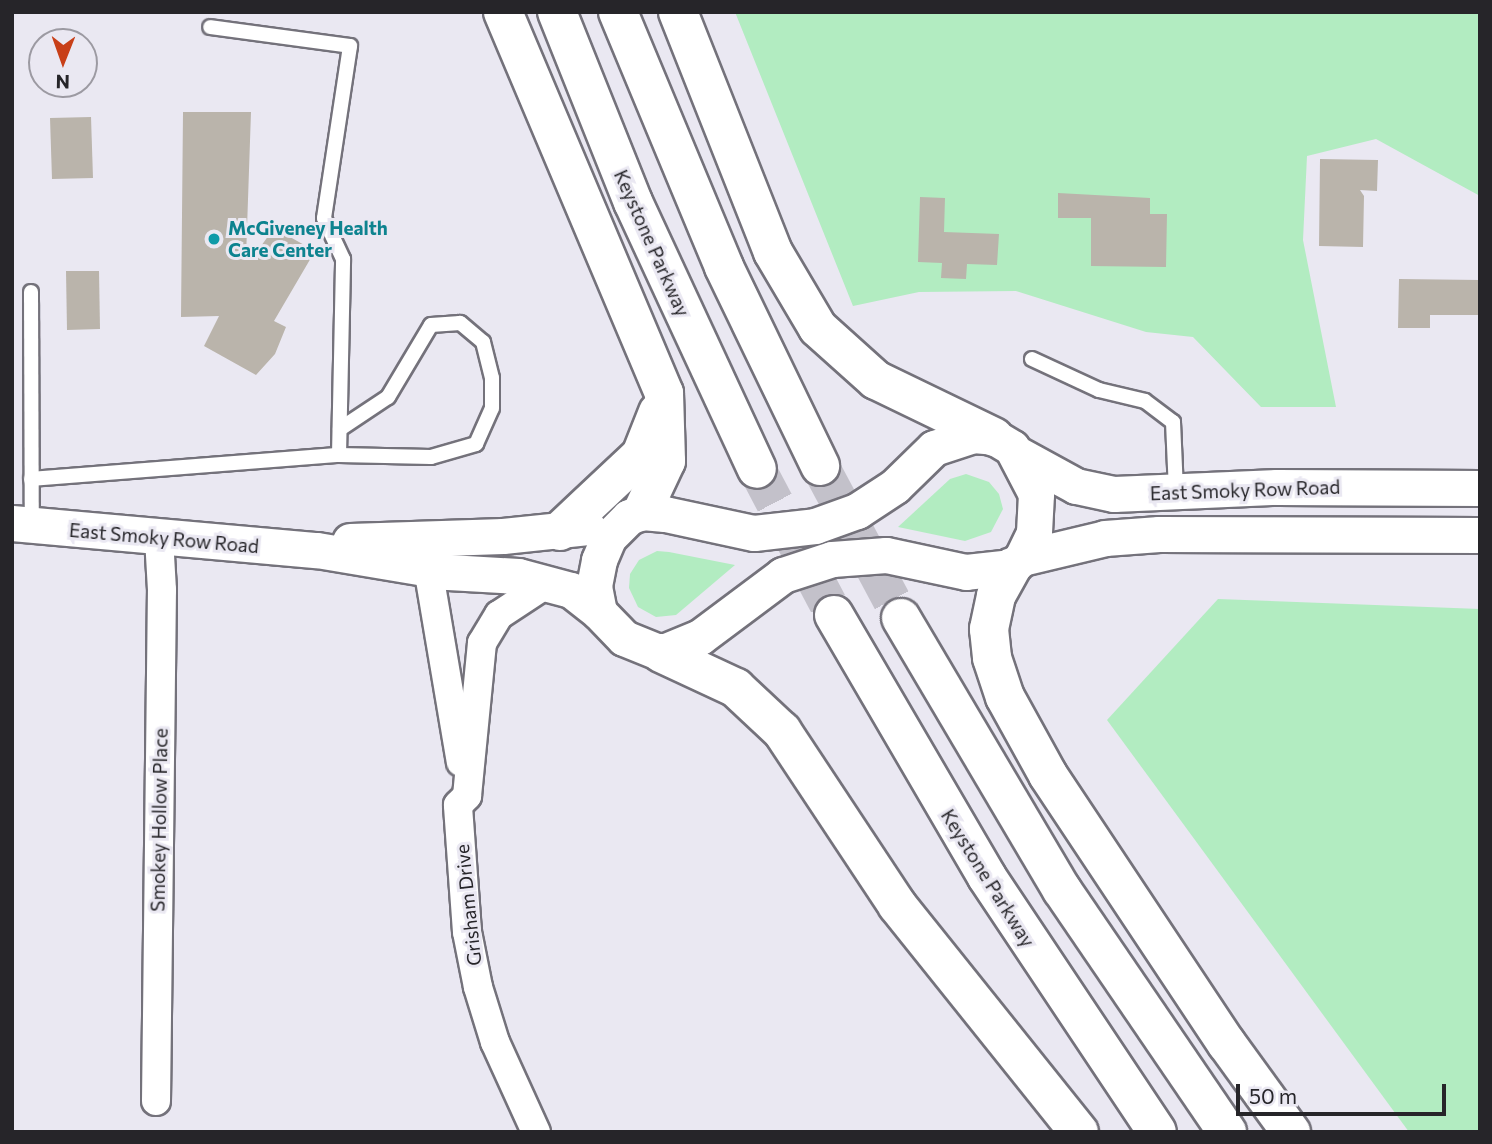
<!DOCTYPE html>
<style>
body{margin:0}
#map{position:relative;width:1492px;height:1144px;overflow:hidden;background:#eae8f2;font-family:Commissioner,sans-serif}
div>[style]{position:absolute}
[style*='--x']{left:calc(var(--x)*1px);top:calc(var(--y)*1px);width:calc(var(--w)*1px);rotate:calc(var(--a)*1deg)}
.green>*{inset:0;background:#b2ecc1}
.building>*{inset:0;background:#bab4ab}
.motorway-tunnel>*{height:38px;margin-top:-19px;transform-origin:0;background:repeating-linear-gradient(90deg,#c3c1ca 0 38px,transparent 0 57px)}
.roads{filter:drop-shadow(2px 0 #74727b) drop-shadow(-2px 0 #74727b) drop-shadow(0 2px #74727b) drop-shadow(0 -2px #74727b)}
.service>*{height:14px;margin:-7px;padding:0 7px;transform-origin:7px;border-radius:7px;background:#fff}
.minor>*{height:28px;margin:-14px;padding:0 14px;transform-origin:14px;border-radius:14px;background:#fff}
.tertiary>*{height:35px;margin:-17.5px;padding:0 17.5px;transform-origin:17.5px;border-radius:17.5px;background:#fff}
.motorway>*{height:38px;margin:-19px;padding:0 19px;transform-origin:19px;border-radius:19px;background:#fff}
.dots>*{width:19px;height:19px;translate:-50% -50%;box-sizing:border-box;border:4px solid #eae8f2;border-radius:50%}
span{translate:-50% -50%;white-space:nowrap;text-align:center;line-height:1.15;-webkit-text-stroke:6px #eae8f2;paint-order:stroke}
.culture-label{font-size:19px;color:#0d838f;font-weight:700}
.left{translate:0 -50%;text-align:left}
.street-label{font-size:19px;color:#262529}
.frame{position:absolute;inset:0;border:14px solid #262529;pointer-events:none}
.north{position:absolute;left:28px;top:28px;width:70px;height:70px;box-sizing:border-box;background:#eae8f2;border:2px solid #9c9aa2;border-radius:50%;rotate:181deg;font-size:19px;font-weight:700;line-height:28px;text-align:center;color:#262529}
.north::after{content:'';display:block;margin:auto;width:24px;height:32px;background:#c83f18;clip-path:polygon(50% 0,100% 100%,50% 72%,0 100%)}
.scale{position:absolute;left:1236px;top:1084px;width:210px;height:32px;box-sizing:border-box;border:4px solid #262529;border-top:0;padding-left:9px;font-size:21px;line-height:24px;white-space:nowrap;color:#262529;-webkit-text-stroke:5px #eae8f2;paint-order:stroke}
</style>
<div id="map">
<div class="green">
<i style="clip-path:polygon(735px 12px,1480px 12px,1480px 196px,1376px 139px,1307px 156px,1303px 240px,1336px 407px,1261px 407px,1193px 337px,1146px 332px,1016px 291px,919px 292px,853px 306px)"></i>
<i style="clip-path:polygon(966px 474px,989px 482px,999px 494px,1003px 509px,991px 532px,965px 541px,898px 527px,950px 479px)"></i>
<i style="clip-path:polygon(657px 551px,669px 552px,735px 565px,676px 615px,656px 617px,638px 607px,629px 588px,630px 574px,639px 560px)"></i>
<i style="clip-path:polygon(1218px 599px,1480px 609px,1480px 1132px,1409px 1132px,1107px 720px)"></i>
</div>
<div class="building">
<i style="clip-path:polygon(183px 112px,251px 112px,246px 258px,251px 260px,274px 228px,315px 251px,274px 321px,286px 327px,275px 354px,256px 375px,204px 346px,219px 316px,181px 317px)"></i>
<i style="clip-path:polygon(91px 117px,93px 178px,52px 179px,50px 118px)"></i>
<i style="clip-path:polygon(1320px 159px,1378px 160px,1377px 191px,1360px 190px,1364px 196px,1363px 247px,1319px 246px)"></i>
<i style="clip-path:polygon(1058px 193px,1150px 198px,1150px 214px,1167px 214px,1166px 267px,1091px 266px,1091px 218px,1058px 218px)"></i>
<i style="clip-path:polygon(920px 197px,945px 198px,944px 232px,999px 234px,997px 265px,967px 264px,966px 279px,941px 278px,942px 263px,918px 262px)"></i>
<i style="clip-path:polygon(66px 271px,99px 271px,100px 329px,67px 330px)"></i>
<i style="clip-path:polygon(1399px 279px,1480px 280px,1480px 315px,1430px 315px,1430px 328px,1398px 328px)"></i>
</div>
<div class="motorway-tunnel">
<i style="--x:820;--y:466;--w:172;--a:61.9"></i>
<i style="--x:757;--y:469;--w:165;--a:62.2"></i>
</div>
<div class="roads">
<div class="service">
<i style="--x:31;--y:292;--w:231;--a:89.8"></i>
<i style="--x:1032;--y:359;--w:74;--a:24.8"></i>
<i style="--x:1099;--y:390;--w:47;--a:13.4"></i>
<i style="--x:1145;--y:401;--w:35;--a:37"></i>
<i style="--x:1173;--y:422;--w:69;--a:87.5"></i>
<i style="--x:339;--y:455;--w:92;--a:1.2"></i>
<i style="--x:431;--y:457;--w:47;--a:-16.1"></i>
<i style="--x:476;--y:444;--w:39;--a:-66"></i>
<i style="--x:492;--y:408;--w:30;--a:-90"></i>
<i style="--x:492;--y:378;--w:37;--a:-104"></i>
<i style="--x:483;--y:342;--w:30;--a:-140"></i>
<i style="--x:460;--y:323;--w:29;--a:176"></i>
<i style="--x:431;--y:325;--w:84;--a:120.8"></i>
<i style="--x:388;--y:397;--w:58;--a:146.3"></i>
<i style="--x:31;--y:479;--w:309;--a:-4.5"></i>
<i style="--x:339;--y:455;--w:196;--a:-88.8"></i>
<i style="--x:343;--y:259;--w:45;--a:-114.9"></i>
<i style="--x:324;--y:218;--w:174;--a:-81.4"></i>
<i style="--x:350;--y:46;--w:141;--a:-172.3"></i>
</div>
<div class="minor">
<i style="--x:425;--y:550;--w:215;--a:80.4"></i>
<i style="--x:156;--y:1101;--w:511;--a:-89.33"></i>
<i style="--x:162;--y:590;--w:52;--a:-93.3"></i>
<i style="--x:536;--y:1132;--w:99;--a:-114.5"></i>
<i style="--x:495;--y:1042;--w:58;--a:-107.2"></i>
<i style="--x:478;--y:987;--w:56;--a:-101.3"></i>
<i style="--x:467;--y:932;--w:127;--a:-94.1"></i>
<i style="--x:458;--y:805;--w:13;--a:-45"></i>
<i style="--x:467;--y:796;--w:154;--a:-84.4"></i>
<i style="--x:482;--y:643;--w:33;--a:-59"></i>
<i style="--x:499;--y:615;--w:60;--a:-33.4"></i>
</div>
<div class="tertiary">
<i style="--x:973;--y:435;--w:21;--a:5"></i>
<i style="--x:994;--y:437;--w:21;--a:31"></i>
<i style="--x:1012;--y:448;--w:52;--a:62.4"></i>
<i style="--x:1036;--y:494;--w:39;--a:93"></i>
<i style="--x:1034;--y:533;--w:28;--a:116"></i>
<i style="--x:1022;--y:558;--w:13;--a:138"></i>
<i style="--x:1012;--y:567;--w:46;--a:173.8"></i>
<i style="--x:966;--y:572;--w:82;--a:-168"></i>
<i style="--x:886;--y:555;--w:54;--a:175.8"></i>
<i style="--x:832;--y:559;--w:52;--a:161.9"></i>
<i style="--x:783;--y:575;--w:104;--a:143.2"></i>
<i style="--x:700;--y:637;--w:42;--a:157.7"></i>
<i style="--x:661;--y:653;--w:40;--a:-158"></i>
<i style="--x:624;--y:638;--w:36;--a:-134"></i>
<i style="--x:599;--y:612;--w:26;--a:-101"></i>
<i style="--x:594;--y:586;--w:26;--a:-79"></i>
<i style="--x:599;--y:560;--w:25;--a:-67"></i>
<i style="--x:609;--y:537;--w:28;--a:-45"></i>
<i style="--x:629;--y:517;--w:14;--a:-21"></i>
<i style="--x:642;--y:512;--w:23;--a:5"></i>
<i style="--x:665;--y:514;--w:91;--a:12.1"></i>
<i style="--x:754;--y:533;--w:61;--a:-6.5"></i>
<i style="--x:815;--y:526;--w:45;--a:-19.7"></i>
<i style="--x:857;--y:511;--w:45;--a:-33.3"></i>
<i style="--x:895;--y:486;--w:54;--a:-44.3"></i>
<i style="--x:934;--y:448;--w:41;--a:-18.4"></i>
<i style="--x:1019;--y:455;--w:65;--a:28.5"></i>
<i style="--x:1076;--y:486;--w:39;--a:12"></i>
<i style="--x:1114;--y:494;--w:163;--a:-2.5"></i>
<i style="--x:1277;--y:487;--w:203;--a:0.3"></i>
<i style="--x:12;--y:523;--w:306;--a:5.1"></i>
<i style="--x:317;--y:550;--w:133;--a:9.5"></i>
<i style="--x:448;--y:572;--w:70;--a:3.3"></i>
<i style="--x:518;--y:576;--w:55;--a:14.8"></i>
<i style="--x:571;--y:590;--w:36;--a:38"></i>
<i style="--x:350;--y:541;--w:153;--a:-1.9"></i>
<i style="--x:503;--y:536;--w:85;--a:-6"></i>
<i style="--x:1022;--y:558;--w:85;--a:-13.5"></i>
<i style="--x:1105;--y:538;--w:54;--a:-4.2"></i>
<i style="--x:1159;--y:534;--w:321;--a:0.2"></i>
</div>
<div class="motorway">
<i style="--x:503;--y:12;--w:414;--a:67.1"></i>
<i style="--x:664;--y:393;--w:68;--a:88.3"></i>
<i style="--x:666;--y:461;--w:56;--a:115.2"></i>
<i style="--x:557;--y:12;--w:205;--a:68.2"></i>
<i style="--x:633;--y:202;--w:294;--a:65.1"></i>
<i style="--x:618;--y:12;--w:276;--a:67.4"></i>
<i style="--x:724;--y:267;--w:221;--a:64.2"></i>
<i style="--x:678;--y:12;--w:258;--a:68.4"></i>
<i style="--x:773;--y:252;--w:88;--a:59.4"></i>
<i style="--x:818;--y:328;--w:78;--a:41.9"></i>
<i style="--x:876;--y:380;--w:131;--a:25.8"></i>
<i style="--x:560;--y:531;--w:111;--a:-43.2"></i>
<i style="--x:641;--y:455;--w:46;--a:-68.4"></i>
<i style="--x:1012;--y:567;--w:33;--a:119"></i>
<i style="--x:996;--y:596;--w:34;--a:102"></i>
<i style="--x:989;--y:629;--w:29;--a:84"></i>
<i style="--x:992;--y:658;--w:41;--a:71.6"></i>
<i style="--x:1005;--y:697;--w:89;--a:61.1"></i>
<i style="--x:1048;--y:775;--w:323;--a:56.4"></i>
<i style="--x:1227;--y:1044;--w:109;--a:54"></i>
<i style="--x:834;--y:615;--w:303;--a:59.7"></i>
<i style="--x:987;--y:877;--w:306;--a:56.3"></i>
<i style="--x:901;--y:618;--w:316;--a:59.4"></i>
<i style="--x:1062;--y:890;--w:293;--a:55.7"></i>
<i style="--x:661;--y:653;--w:83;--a:25"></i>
<i style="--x:736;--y:688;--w:63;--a:43.1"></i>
<i style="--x:782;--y:731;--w:209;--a:56.5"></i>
<i style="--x:897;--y:905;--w:291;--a:51.3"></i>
</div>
</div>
<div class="dots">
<i style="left:214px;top:239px;background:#0f9aa8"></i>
</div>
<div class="culture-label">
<span class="left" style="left:228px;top:239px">McGiveney Health<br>Care Center</span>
</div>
<div class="street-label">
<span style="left:652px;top:243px;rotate:66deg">Keystone Parkway</span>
<span style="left:1245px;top:490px;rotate:-2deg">East Smoky Row Road</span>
<span style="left:164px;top:538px;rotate:5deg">East Smoky Row Road</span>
<span style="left:159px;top:820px;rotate:-89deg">Smokey Hollow Place</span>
<span style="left:988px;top:878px;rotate:58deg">Keystone Parkway</span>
<span style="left:468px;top:905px;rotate:-96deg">Grisham Drive</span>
</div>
<div class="frame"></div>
<div class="north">N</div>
<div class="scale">50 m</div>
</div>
